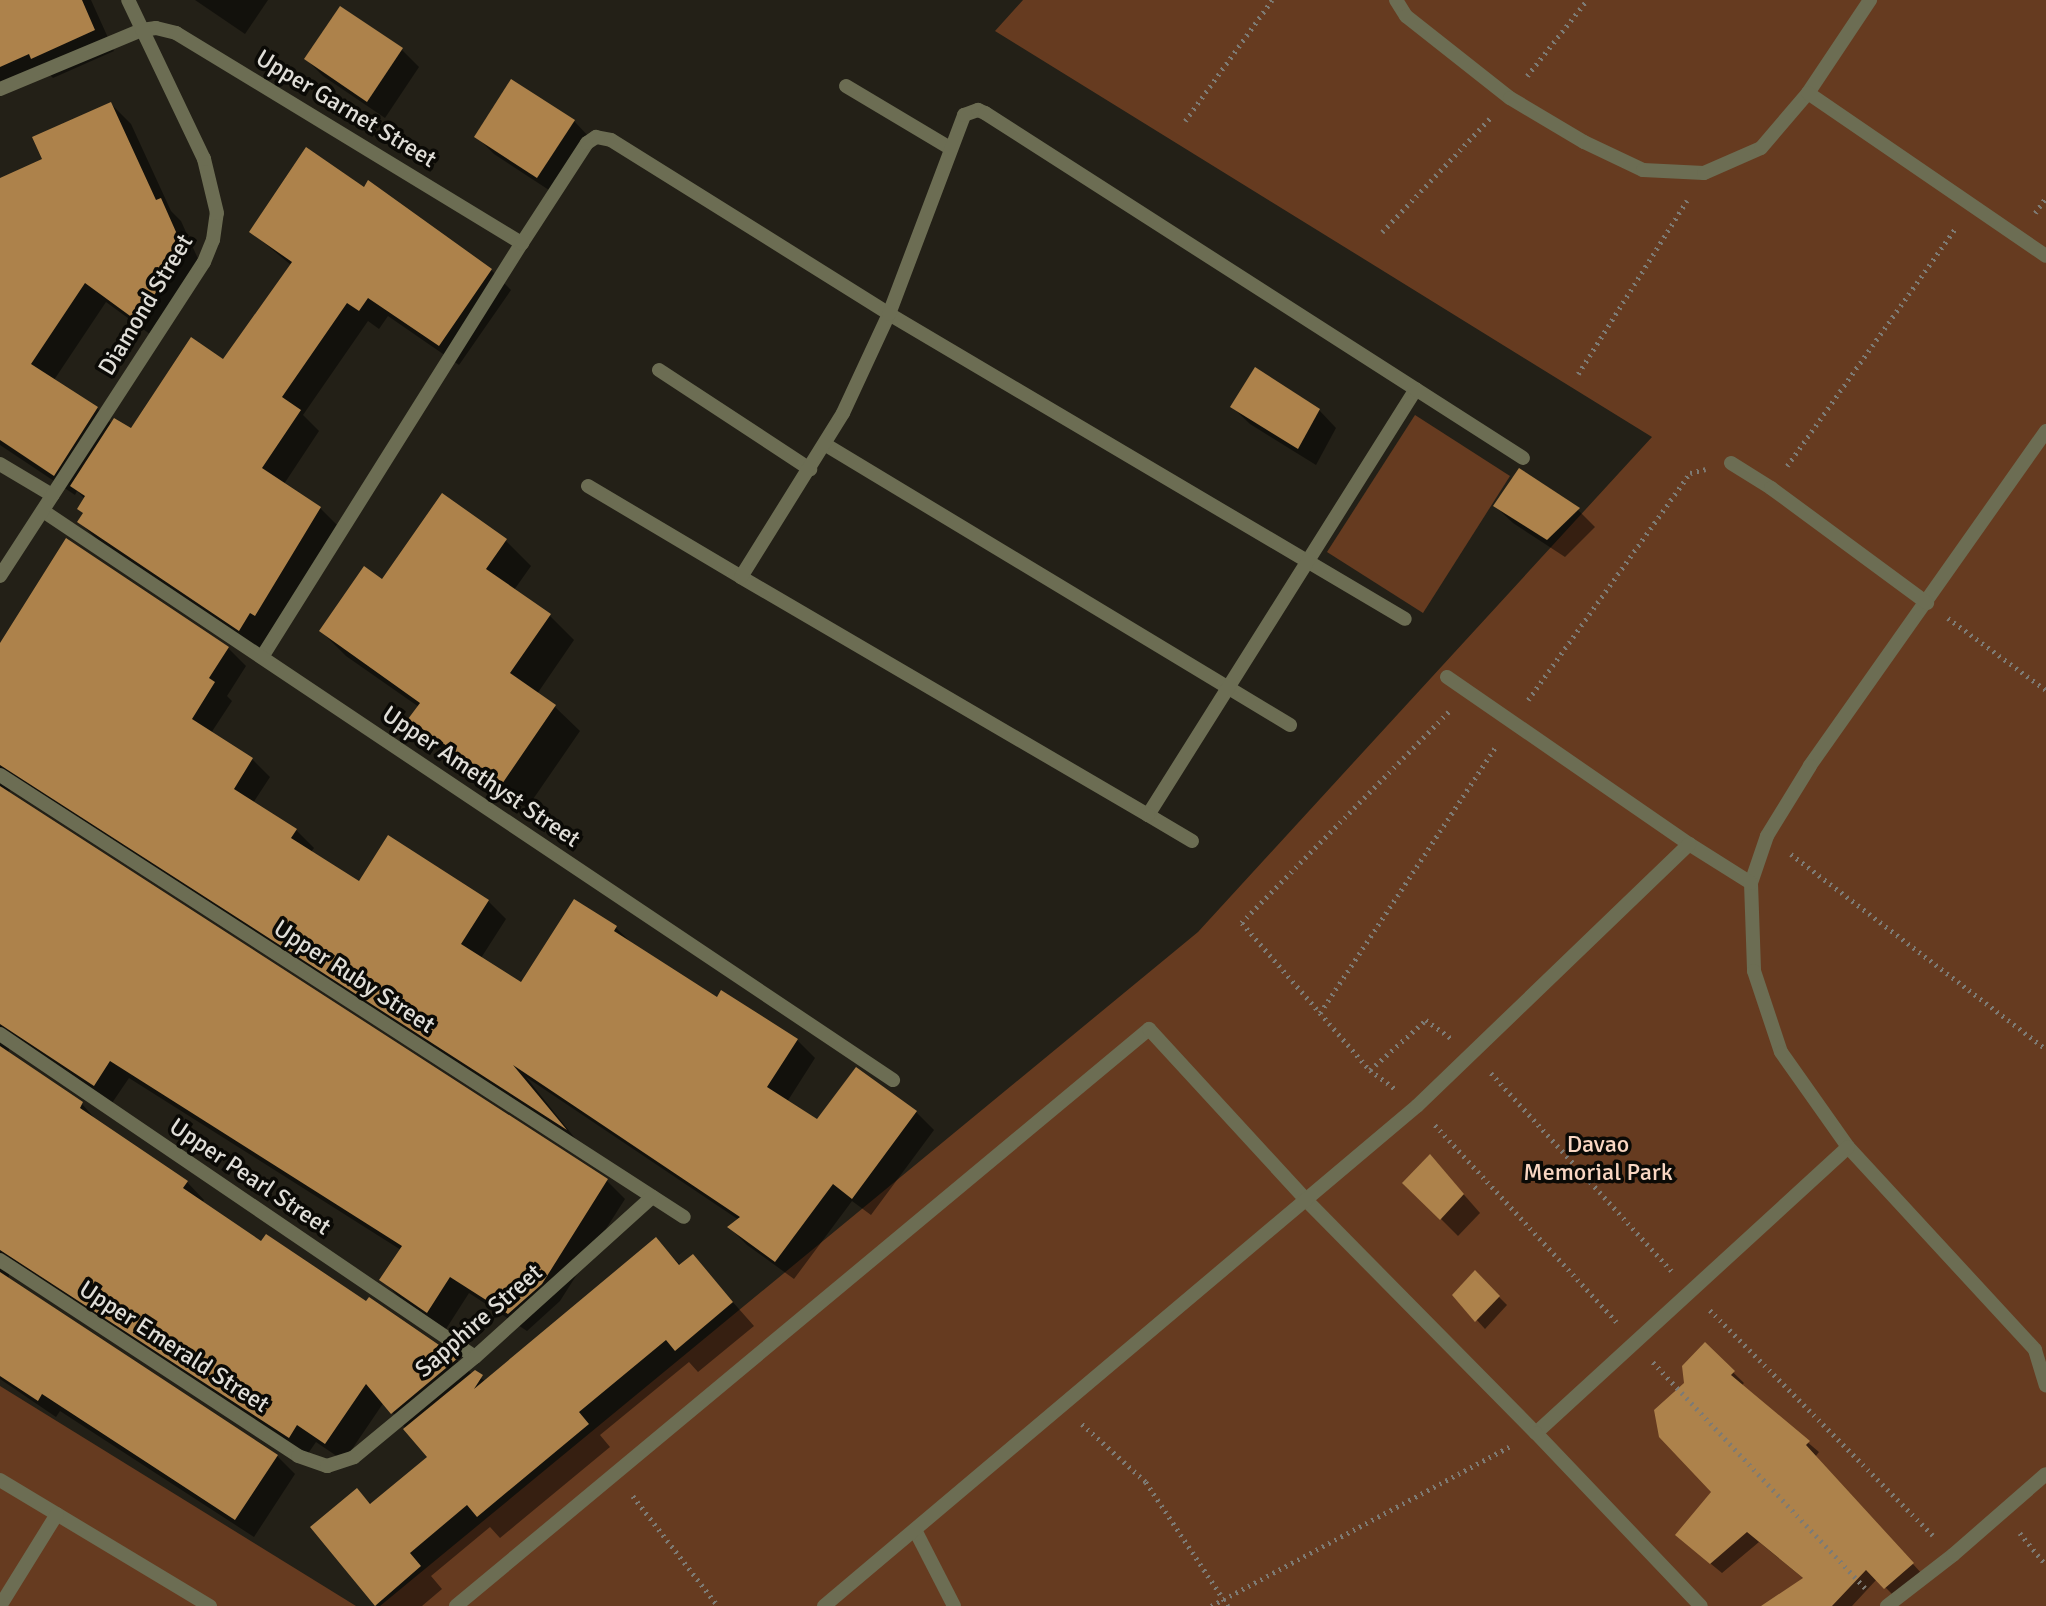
<!DOCTYPE html>
<style>
body{margin:0}
#map{position:relative;width:2046px;height:1606px;overflow:hidden;background:#232017;font-family:Signika,sans-serif}
div>[style]{position:absolute}
[style*='--x']{left:calc(var(--x)*1px);top:calc(var(--y)*1px);width:calc(var(--w)*1px);rotate:calc(var(--a)*1deg)}
.green>*{inset:0;background:#663b20}
.shadow>*{inset:0;background:#0007}
.building>*{inset:0;background:#ad824b}
.path>*{height:4.5px;margin-top:-2.25px;transform-origin:0;background:repeating-linear-gradient(90deg,#7e7b74 0 2px,transparent 0 7px)}
.lane>*{height:14px;margin:-7px;padding:0 7px;transform-origin:7px;border-radius:7px;background:#6c6d53}
.street>*{height:14px;margin:-7px;padding:0 7px;transform-origin:7px;border-radius:7px;background:#6c6d53}
span{translate:-50% -50%;white-space:nowrap;text-align:center;line-height:1.15;-webkit-text-stroke:7px #0b0a06;paint-order:stroke}
.street-label{font-size:24px;color:#e0ded8}
.park-label{font-size:24px;color:#f9d6c2}
</style>
<div id="map">
<div class="green">
<i style="clip-path:polygon(1023px 0,2046px 0,2046px 1606px,380px 1606px,1198px 932px,1652px 437px,995px 31px)"></i>
<i style="clip-path:polygon(1415px 415px,1510px 476px,1423px 613px,1327px 552px)"></i>
<i style="clip-path:polygon(0 1386px,356px 1606px,0 1606px)"></i>
</div>
<div class="shadow">
<i style="clip-path:polygon(0 0,91px 0,114px 51px,53px 78px,49px 74px,0 95px)"></i>
<i style="clip-path:polygon(195px 0,268px 0,245px 34px)"></i>
<i style="clip-path:polygon(340px 8px,402px 50px,419px 67px,385px 118px,323px 76px,306px 59px)"></i>
<i style="clip-path:polygon(111px 104px,131px 124px,171px 211px,181px 221px,204px 272px,158px 340px,106px 302px,54px 380px,97px 408px,112px 424px,132px 431px,224px 361px,291px 265px,251px 232px,491px 270px,511px 290px,459px 365px,388px 316px,379px 329px,368px 321px,303px 415px,319px 431px,284px 484px,320px 508px,340px 528px,259px 649px,99px 541px,79px 522px,84px 514px,85px 499px,77px 491px,75px 495px,0 445px,0 180px,44px 160px)"></i>
<i style="clip-path:polygon(574px 121px,591px 139px,555px 194px,494px 154px,477px 137px)"></i>
<i style="clip-path:polygon(1232px 407px,1319px 410px,1336px 428px,1316px 465px,1250px 424px)"></i>
<i style="clip-path:polygon(442px 496px,506px 541px,531px 566px,514px 590px,550px 616px,574px 640px,537px 694px,555px 707px,580px 731px,527px 808px,435px 744px,411px 719px,419px 707px,346px 656px,321px 631px,383px 581px)"></i>
<i style="clip-path:polygon(1495px 506px,1578px 510px,1595px 527px,1565px 557px,1513px 523px)"></i>
<i style="clip-path:polygon(0 643px,228px 648px,246px 666px,227px 696px,232px 701px,211px 733px,252px 759px,270px 777px,253px 803px,296px 830px,314px 848px,311px 852px,360px 883px,488px 901px,506px 919px,481px 958px,522px 984px,574px 901px,616px 928px,635px 946px,717px 1000px,797px 1040px,815px 1058px,787px 1102px,818px 1122px,916px 1112px,934px 1130px,871px 1215px,852px 1201px,794px 1279px,747px 1245px,730px 1228px,739px 1220px,526px 1077px,578px 1142px,13px 784px,8px 794px,607px 1181px,625px 1199px,560px 1301px,527px 1331px,469px 1293px,446px 1329px,400px 1298px,382px 1280px,401px 1250px,129px 1078px,112px 1103px,10px 1046px,8px 1053px,82px 1104px,99px 1123px,187px 1182px,204px 1200px,202px 1203px,262px 1243px,367px 1303px,369px 1299px,457px 1360px,472px 1374px,486px 1381px,656px 1239px,681px 1266px,693px 1257px,754px 1326px,698px 1372px,689px 1362px,600px 1435px,610px 1447px,500px 1538px,490px 1527px,431px 1576px,442px 1589px,422px 1606px,377px 1606px,312px 1527px,357px 1490px,372px 1505px,430px 1458px,384px 1402px,344px 1461px,316px 1442px,307px 1455px,10px 1272px,8px 1279px,277px 1456px,295px 1474px,254px 1537px,60px 1411px,56px 1417px,0 1379px)"></i>
<i style="clip-path:polygon(1430px 1156px,1480px 1213px,1458px 1236px,1405px 1183px)"></i>
<i style="clip-path:polygon(1475px 1273px,1507px 1305px,1485px 1329px,1454px 1295px)"></i>
<i style="clip-path:polygon(1705px 1345px,1744px 1383px,1741px 1386px,1819px 1452px,1815px 1457px,1923px 1575px,1896px 1598px,1877px 1579px,1852px 1606px,1764px 1606px,1804px 1579px,1759px 1542px,1722px 1573px,1688px 1545px,1713px 1492px,1686px 1384px)"></i>
</div>
<div class="building">
<i style="clip-path:polygon(0 0,82px 0,95px 30px,31px 59px,29px 54px,0 67px)"></i>
<i style="clip-path:polygon(340px 6px,403px 48px,367px 102px,304px 59px)"></i>
<i style="clip-path:polygon(511px 79px,575px 120px,537px 178px,474px 137px)"></i>
<i style="clip-path:polygon(111px 102px,156px 200px,161px 198px,184px 250px,137px 321px,85px 283px,31px 364px,98px 407px,54px 476px,0 440px,0 178px,42px 159px,32px 137px)"></i>
<i style="clip-path:polygon(306px 147px,364px 187px,368px 180px,492px 269px,439px 346px,368px 298px,359px 311px,347px 303px,282px 397px,301px 410px,262px 468px,321px 507px,255px 616px,250px 613px,239px 631px,77px 522px,83px 513px,77px 509px,85px 496px,70px 486px,114px 418px,131px 428px,191px 337px,223px 359px,292px 262px,249px 232px)"></i>
<i style="clip-path:polygon(1255px 367px,1320px 409px,1298px 449px,1230px 407px)"></i>
<i style="clip-path:polygon(1519px 468px,1580px 508px,1547px 540px,1493px 506px)"></i>
<i style="clip-path:polygon(442px 493px,507px 539px,486px 569px,551px 614px,510px 673px,556px 705px,502px 784px,408px 719px,420px 703px,319px 631px,364px 566px,382px 579px)"></i>
<i style="clip-path:polygon(66px 538px,229px 647px,209px 678px,215px 682px,192px 719px,253px 758px,234px 789px,297px 829px,291px 838px,359px 881px,388px 835px,489px 900px,461px 944px,521px 982px,574px 899px,617px 926px,614px 931px,717px 997px,721px 990px,798px 1039px,767px 1087px,817px 1119px,856px 1067px,917px 1111px,852px 1199px,833px 1184px,775px 1262px,727px 1227px,740px 1217px,513px 1065px,567px 1130px,0 765px,0 643px)"></i>
<i style="clip-path:polygon(0 786px,608px 1179px,542px 1284px,508px 1314px,450px 1277px,427px 1313px,379px 1280px,402px 1246px,110px 1061px,94px 1086px,0 1024px)"></i>
<i style="clip-path:polygon(0 1046px,83px 1102px,80px 1108px,188px 1181px,183px 1188px,261px 1241px,266px 1234px,366px 1301px,369px 1297px,458px 1358px,391px 1414px,366px 1384px,325px 1444px,297px 1425px,289px 1438px,0 1250px)"></i>
<i style="clip-path:polygon(1430px 1154px,1464px 1194px,1440px 1220px,1402px 1183px)"></i>
<i style="clip-path:polygon(656px 1237px,679px 1265px,693px 1254px,733px 1302px,675px 1351px,666px 1340px,579px 1412px,589px 1424px,477px 1517px,467px 1505px,410px 1553px,421px 1566px,375px 1606px,310px 1527px,357px 1488px,370px 1504px,427px 1457px,403px 1429px,475px 1370px,483px 1375px,474px 1389px)"></i>
<i style="clip-path:polygon(1475px 1270px,1500px 1296px,1475px 1322px,1452px 1295px)"></i>
<i style="clip-path:polygon(0 1272px,278px 1455px,235px 1520px,42px 1394px,38px 1401px,0 1376px)"></i>
<i style="clip-path:polygon(1705px 1342px,1735px 1371px,1731px 1375px,1810px 1441px,1806px 1445px,1914px 1563px,1884px 1589px,1866px 1570px,1832px 1606px,1761px 1606px,1803px 1578px,1747px 1532px,1710px 1564px,1675px 1535px,1711px 1492px,1659px 1437px,1654px 1410px,1684px 1383px,1682px 1366px)"></i>
</div>
<div class="path">
<i style="--x:1527;--y:76;--w:97;--a:-51.7"></i>
<i style="--x:1185;--y:121;--w:149;--a:-54.3"></i>
<i style="--x:2035;--y:213;--w:19;--a:-55"></i>
<i style="--x:1382;--y:232;--w:158;--a:-46.5"></i>
<i style="--x:1578;--y:374;--w:205;--a:-57.9"></i>
<i style="--x:1787;--y:466;--w:293;--a:-54.7"></i>
<i style="--x:1948;--y:618;--w:122;--a:36.3"></i>
<i style="--x:1528;--y:700;--w:279;--a:-54.5"></i>
<i style="--x:1690;--y:473;--w:16;--a:-14"></i>
<i style="--x:1449;--y:712;--w:296;--a:134.5"></i>
<i style="--x:1242;--y:923;--w:195;--a:49"></i>
<i style="--x:1370;--y:1070;--w:75;--a:-41.8"></i>
<i style="--x:1426;--y:1020;--w:31;--a:36"></i>
<i style="--x:1791;--y:854;--w:321;--a:37.4"></i>
<i style="--x:1320;--y:1013;--w:321;--a:-56.6"></i>
<i style="--x:1370;--y:1070;--w:31;--a:37"></i>
<i style="--x:1491;--y:1073;--w:268;--a:47.6"></i>
<i style="--x:1435;--y:1125;--w:268;--a:47.3"></i>
<i style="--x:1710;--y:1310;--w:317;--a:45.3"></i>
<i style="--x:1653;--y:1362;--w:310;--a:46.8"></i>
<i style="--x:1082;--y:1424;--w:86;--a:42.2"></i>
<i style="--x:1146;--y:1482;--w:149;--a:56.5"></i>
<i style="--x:633;--y:1496;--w:139;--a:52.3"></i>
<i style="--x:2020;--y:1533;--w:41;--a:50.9"></i>
<i style="--x:1211;--y:1606;--w:340;--a:-28.1"></i>
</div>
<div class="lane">
<i style="--x:1396;--y:0;--w:19;--a:58"></i>
<i style="--x:1406;--y:16;--w:132;--a:38.3"></i>
<i style="--x:1510;--y:98;--w:86;--a:30.7"></i>
<i style="--x:1584;--y:142;--w:65;--a:25.4"></i>
<i style="--x:1643;--y:170;--w:61;--a:2.8"></i>
<i style="--x:1704;--y:173;--w:62;--a:-23.7"></i>
<i style="--x:1761;--y:148;--w:72;--a:-49.5"></i>
<i style="--x:1808;--y:93;--w:112;--a:-56.3"></i>
<i style="--x:846;--y:86;--w:121;--a:30.8"></i>
<i style="--x:1808;--y:93;--w:288;--a:34.4"></i>
<i style="--x:889;--y:314;--w:599;--a:30.59"></i>
<i style="--x:659;--y:370;--w:181;--a:33.3"></i>
<i style="--x:2046;--y:431;--w:410;--a:125.2"></i>
<i style="--x:1810;--y:766;--w:82;--a:121.6"></i>
<i style="--x:1767;--y:836;--w:50;--a:108.8"></i>
<i style="--x:1751;--y:883;--w:88;--a:88"></i>
<i style="--x:1754;--y:971;--w:85;--a:71.6"></i>
<i style="--x:1781;--y:1052;--w:116;--a:54.8"></i>
<i style="--x:1848;--y:1147;--w:276;--a:47.3"></i>
<i style="--x:2035;--y:1350;--w:37;--a:73"></i>
<i style="--x:826;--y:445;--w:542;--a:31.11"></i>
<i style="--x:1731;--y:463;--w:47;--a:32"></i>
<i style="--x:1771;--y:488;--w:194;--a:36.4"></i>
<i style="--x:588;--y:486;--w:178;--a:30.7"></i>
<i style="--x:262;--y:657;--w:489;--a:-57.9"></i>
<i style="--x:1447;--y:677;--w:294;--a:34.6"></i>
<i style="--x:1689;--y:844;--w:73;--a:32.2"></i>
<i style="--x:1192;--y:841;--w:51;--a:-149.4"></i>
<i style="--x:1148;--y:815;--w:503;--a:-57.83"></i>
<i style="--x:1536;--y:1433;--w:423;--a:-42.5"></i>
<i style="--x:0;--y:1480;--w:245;--a:31"></i>
<i style="--x:915;--y:1530;--w:85;--a:62.8"></i>
<i style="--x:0;--y:1606;--w:108;--a:-58.2"></i>
<i style="--x:456;--y:1606;--w:902;--a:-39.78"></i>
<i style="--x:1149;--y:1029;--w:234;--a:47.4"></i>
<i style="--x:1307;--y:1201;--w:326;--a:45.4"></i>
<i style="--x:1536;--y:1433;--w:239;--a:46.4"></i>
<i style="--x:824;--y:1606;--w:776;--a:-40.14"></i>
<i style="--x:1417;--y:1106;--w:378;--a:-43.9"></i>
<i style="--x:1887;--y:1606;--w:83;--a:-37.7"></i>
<i style="--x:1953;--y:1555;--w:123;--a:-41.1"></i>
</div>
<div class="street">
<i style="--x:0;--y:89;--w:154;--a:-22.6"></i>
<i style="--x:142;--y:30;--w:14;--a:-8"></i>
<i style="--x:156;--y:28;--w:21;--a:14"></i>
<i style="--x:176;--y:33;--w:405;--a:31.3"></i>
<i style="--x:522;--y:243;--w:119;--a:-57"></i>
<i style="--x:587;--y:143;--w:11;--a:-34"></i>
<i style="--x:596;--y:137;--w:15;--a:11"></i>
<i style="--x:611;--y:140;--w:328;--a:32"></i>
<i style="--x:0;--y:464;--w:61;--a:30.8"></i>
<i style="--x:43;--y:511;--w:1023;--a:33.8"></i>
<i style="--x:0;--y:576;--w:374;--a:-57"></i>
<i style="--x:204;--y:262;--w:24;--a:-68"></i>
<i style="--x:213;--y:240;--w:27;--a:-82"></i>
<i style="--x:217;--y:213;--w:56;--a:-103.5"></i>
<i style="--x:204;--y:159;--w:176;--a:-115.5"></i>
<i style="--x:0;--y:775;--w:814;--a:32.87"></i>
<i style="--x:1148;--y:815;--w:471;--a:-149.7"></i>
<i style="--x:741;--y:577;--w:193;--a:-58.1"></i>
<i style="--x:843;--y:413;--w:109;--a:-65.1"></i>
<i style="--x:889;--y:314;--w:213;--a:-69.3"></i>
<i style="--x:964;--y:115;--w:15;--a:-20"></i>
<i style="--x:978;--y:110;--w:8;--a:23"></i>
<i style="--x:985;--y:113;--w:639;--a:32.67"></i>
<i style="--x:0;--y:1034;--w:574;--a:34.22"></i>
<i style="--x:0;--y:1260;--w:357;--a:33.3"></i>
<i style="--x:298;--y:1456;--w:31;--a:19"></i>
<i style="--x:327;--y:1466;--w:28;--a:-18"></i>
<i style="--x:354;--y:1457;--w:157;--a:-39.6"></i>
<i style="--x:475;--y:1357;--w:239;--a:-42.1"></i>
</div>
<div class="street-label">
<span style="left:346px;top:109px;rotate:31deg">Upper Garnet Street</span>
<span style="left:146px;top:305px;rotate:-59deg">Diamond Street</span>
<span style="left:481px;top:777px;rotate:34deg">Upper Amethyst Street</span>
<span style="left:354px;top:977px;rotate:33deg">Upper Ruby Street</span>
<span style="left:250px;top:1177px;rotate:34deg">Upper Pearl Street</span>
<span style="left:479px;top:1321px;rotate:-41deg">Sapphire Street</span>
<span style="left:174px;top:1347px;rotate:33deg">Upper Emerald Street</span>
</div>
<div class="park-label">
<span style="left:1598px;top:1159px">Davao<br>Memorial Park</span>
</div>
</div>
